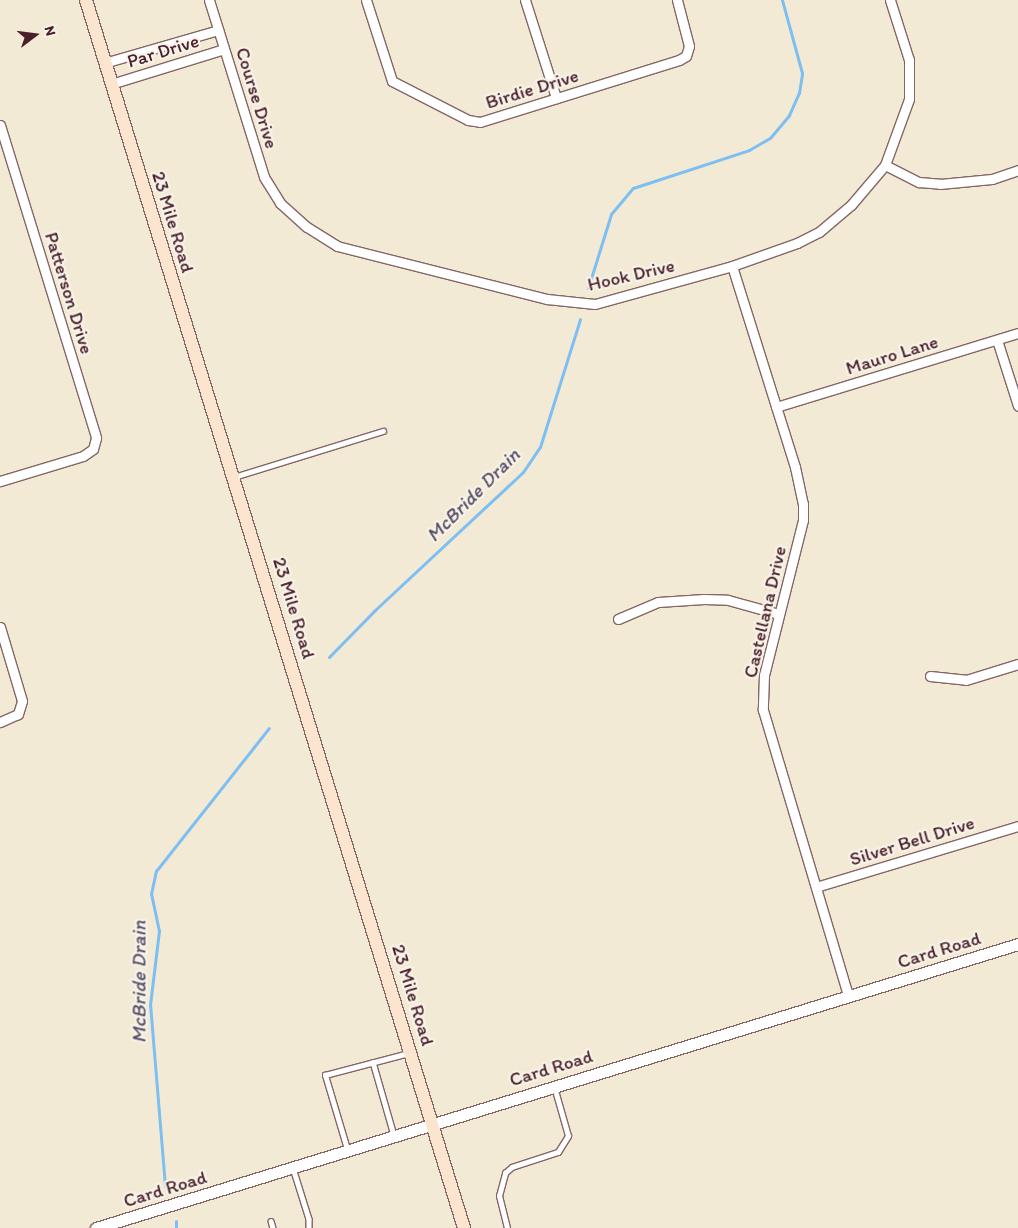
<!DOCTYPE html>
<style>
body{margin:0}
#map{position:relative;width:1018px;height:1228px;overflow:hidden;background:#f3ead5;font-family:Itim,sans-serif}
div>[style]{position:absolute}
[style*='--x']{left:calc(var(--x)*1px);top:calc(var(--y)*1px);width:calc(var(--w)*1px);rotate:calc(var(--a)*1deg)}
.stream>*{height:3px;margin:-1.5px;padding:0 1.5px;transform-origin:1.5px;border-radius:1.5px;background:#7cbff2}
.roads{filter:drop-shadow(1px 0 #856666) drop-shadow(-1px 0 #856666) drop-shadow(0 1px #856666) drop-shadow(0 -1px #856666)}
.service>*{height:4.5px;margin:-2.25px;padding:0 2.25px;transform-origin:2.25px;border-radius:2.25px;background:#fff}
.minor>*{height:9px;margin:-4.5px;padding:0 4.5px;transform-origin:4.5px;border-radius:4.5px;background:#fff}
.tertiary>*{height:11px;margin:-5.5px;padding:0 5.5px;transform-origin:5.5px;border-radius:5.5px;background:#fff}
.secondary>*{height:12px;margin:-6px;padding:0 6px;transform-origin:6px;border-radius:6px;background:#fbe5cf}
span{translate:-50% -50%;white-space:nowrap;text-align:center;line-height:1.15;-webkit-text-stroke:4.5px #f7f3e8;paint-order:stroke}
.street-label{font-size:19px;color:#4a1f2b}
.water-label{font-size:20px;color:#594f67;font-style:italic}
.north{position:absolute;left:10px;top:10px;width:50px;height:50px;-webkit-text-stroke:4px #f7f3e8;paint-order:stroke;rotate:75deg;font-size:14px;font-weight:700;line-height:20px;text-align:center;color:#4a1f2b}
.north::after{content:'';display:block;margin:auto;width:18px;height:22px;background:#4a1f2b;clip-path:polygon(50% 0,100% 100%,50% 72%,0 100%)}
</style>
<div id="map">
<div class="stream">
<i style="--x:588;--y:288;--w:77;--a:-72.7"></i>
<i style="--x:611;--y:214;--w:34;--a:-50"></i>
<i style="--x:633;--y:188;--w:122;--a:-18.1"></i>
<i style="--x:749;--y:150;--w:24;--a:-30"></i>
<i style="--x:770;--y:138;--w:30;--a:-50"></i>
<i style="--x:789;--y:115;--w:24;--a:-66"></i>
<i style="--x:799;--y:93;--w:20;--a:-81"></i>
<i style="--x:802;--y:73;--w:76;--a:-105.3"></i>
<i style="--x:329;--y:657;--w:66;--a:-45.6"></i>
<i style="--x:375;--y:610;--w:202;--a:-43"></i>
<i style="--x:523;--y:472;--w:30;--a:-56"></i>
<i style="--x:540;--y:447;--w:134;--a:-72.6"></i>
<i style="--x:165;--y:1186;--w:182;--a:-94.7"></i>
<i style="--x:150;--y:1005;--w:75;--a:-83.1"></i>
<i style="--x:159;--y:931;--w:38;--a:-102"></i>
<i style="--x:151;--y:894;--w:24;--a:-78"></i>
<i style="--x:156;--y:871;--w:182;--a:-51.7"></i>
<i style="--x:176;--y:1221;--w:7;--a:90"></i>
</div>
<div class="roads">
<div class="service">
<i style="--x:234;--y:477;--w:156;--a:-17.2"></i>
<i style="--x:373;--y:1062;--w:76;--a:74"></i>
<i style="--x:347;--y:1149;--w:77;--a:-106.6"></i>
<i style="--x:325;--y:1075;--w:87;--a:-14.7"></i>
<i style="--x:293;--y:1168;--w:53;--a:72.6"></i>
<i style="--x:309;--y:1219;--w:9;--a:90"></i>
<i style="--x:271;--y:1221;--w:7;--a:74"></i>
<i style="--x:507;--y:1228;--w:33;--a:-104"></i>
<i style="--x:499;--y:1196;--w:24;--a:-75"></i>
<i style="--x:505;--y:1173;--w:9;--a:-41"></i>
<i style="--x:512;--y:1167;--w:48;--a:-18.1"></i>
<i style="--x:558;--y:1152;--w:19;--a:-58"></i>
<i style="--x:568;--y:1136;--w:51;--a:-105.9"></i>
</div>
<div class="minor">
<i style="--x:209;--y:0;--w:185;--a:72.7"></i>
<i style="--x:264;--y:177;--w:31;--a:58"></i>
<i style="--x:280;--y:203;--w:36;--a:42"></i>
<i style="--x:307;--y:227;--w:36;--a:32"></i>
<i style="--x:337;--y:246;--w:217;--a:14.2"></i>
<i style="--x:547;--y:299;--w:48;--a:5.9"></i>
<i style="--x:595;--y:304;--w:142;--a:-15.5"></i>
<i style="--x:732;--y:266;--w:69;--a:-19.5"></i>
<i style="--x:797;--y:243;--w:25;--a:-27"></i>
<i style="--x:819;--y:232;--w:42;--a:-40.2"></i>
<i style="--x:851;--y:205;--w:52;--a:-49.6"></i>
<i style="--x:885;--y:165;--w:70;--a:-70"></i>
<i style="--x:909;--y:99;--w:39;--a:-90"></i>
<i style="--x:909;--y:60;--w:63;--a:-107.6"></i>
<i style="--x:366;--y:0;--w:85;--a:72.2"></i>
<i style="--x:392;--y:81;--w:85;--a:27.2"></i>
<i style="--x:468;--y:120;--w:12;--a:9"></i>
<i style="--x:480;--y:122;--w:208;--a:-17.3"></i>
<i style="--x:679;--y:60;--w:8;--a:-30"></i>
<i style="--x:686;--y:56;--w:10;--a:-73"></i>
<i style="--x:689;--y:46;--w:48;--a:-104.6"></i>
<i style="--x:525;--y:0;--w:103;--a:72.4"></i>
<i style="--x:104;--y:63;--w:119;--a:-16.1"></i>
<i style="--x:111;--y:84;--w:118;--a:-17.2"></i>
<i style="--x:0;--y:125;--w:327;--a:72.9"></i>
<i style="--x:96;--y:438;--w:11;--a:105"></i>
<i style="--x:93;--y:449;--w:12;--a:145"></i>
<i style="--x:83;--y:456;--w:87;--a:163.2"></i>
<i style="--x:885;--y:165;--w:38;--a:27"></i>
<i style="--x:919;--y:182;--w:21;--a:5"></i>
<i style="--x:940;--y:184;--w:52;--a:-5.5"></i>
<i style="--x:992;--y:179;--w:28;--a:-19"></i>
<i style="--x:732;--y:266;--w:211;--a:72.6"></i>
<i style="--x:795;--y:467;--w:38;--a:78"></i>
<i style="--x:803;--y:504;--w:16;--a:90"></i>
<i style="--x:803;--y:520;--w:160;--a:104.1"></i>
<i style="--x:764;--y:675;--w:35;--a:92"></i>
<i style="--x:763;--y:710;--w:297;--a:73.4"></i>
<i style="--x:997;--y:340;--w:69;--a:72.3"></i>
<i style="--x:776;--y:407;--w:253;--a:-17"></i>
<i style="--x:618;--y:619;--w:43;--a:-23"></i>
<i style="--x:658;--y:602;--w:46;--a:-3.7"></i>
<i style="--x:704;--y:599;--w:24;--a:2"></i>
<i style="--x:728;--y:600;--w:53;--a:15.4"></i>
<i style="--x:0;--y:627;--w:77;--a:73.4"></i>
<i style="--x:22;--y:701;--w:14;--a:107"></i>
<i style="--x:18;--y:714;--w:20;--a:156"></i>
<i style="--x:930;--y:676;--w:36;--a:6"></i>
<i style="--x:966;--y:680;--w:54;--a:-17.1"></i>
<i style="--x:816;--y:887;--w:211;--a:-16.8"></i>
</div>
<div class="tertiary">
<i style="--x:96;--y:1228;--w:965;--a:-17.12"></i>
</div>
<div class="secondary">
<i style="--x:86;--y:0;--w:1285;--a:72.89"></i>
</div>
</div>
<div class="street-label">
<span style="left:163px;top:51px;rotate:-17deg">Par Drive</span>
<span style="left:532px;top:89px;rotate:-17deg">Birdie Drive</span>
<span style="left:257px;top:98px;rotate:73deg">Course Drive</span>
<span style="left:173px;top:222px;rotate:73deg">23 Mile Road</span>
<span style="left:631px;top:275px;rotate:-13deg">Hook Drive</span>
<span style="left:69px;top:293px;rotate:73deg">Patterson Drive</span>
<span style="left:892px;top:355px;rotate:-17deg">Mauro Lane</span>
<span style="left:294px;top:608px;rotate:73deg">23 Mile Road</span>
<span style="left:765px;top:612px;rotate:-77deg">Castellana Drive</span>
<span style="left:912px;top:841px;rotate:-17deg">Silver Bell Drive</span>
<span style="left:939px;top:950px;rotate:-17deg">Card Road</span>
<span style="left:413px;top:995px;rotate:73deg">23 Mile Road</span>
<span style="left:551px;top:1068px;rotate:-17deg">Card Road</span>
<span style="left:165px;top:1189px;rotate:-17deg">Card Road</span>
</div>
<div class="water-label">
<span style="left:473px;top:495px;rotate:-45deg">McBride Drain</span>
<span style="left:139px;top:982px;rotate:-90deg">McBride Drain</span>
</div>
<div class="north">N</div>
</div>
